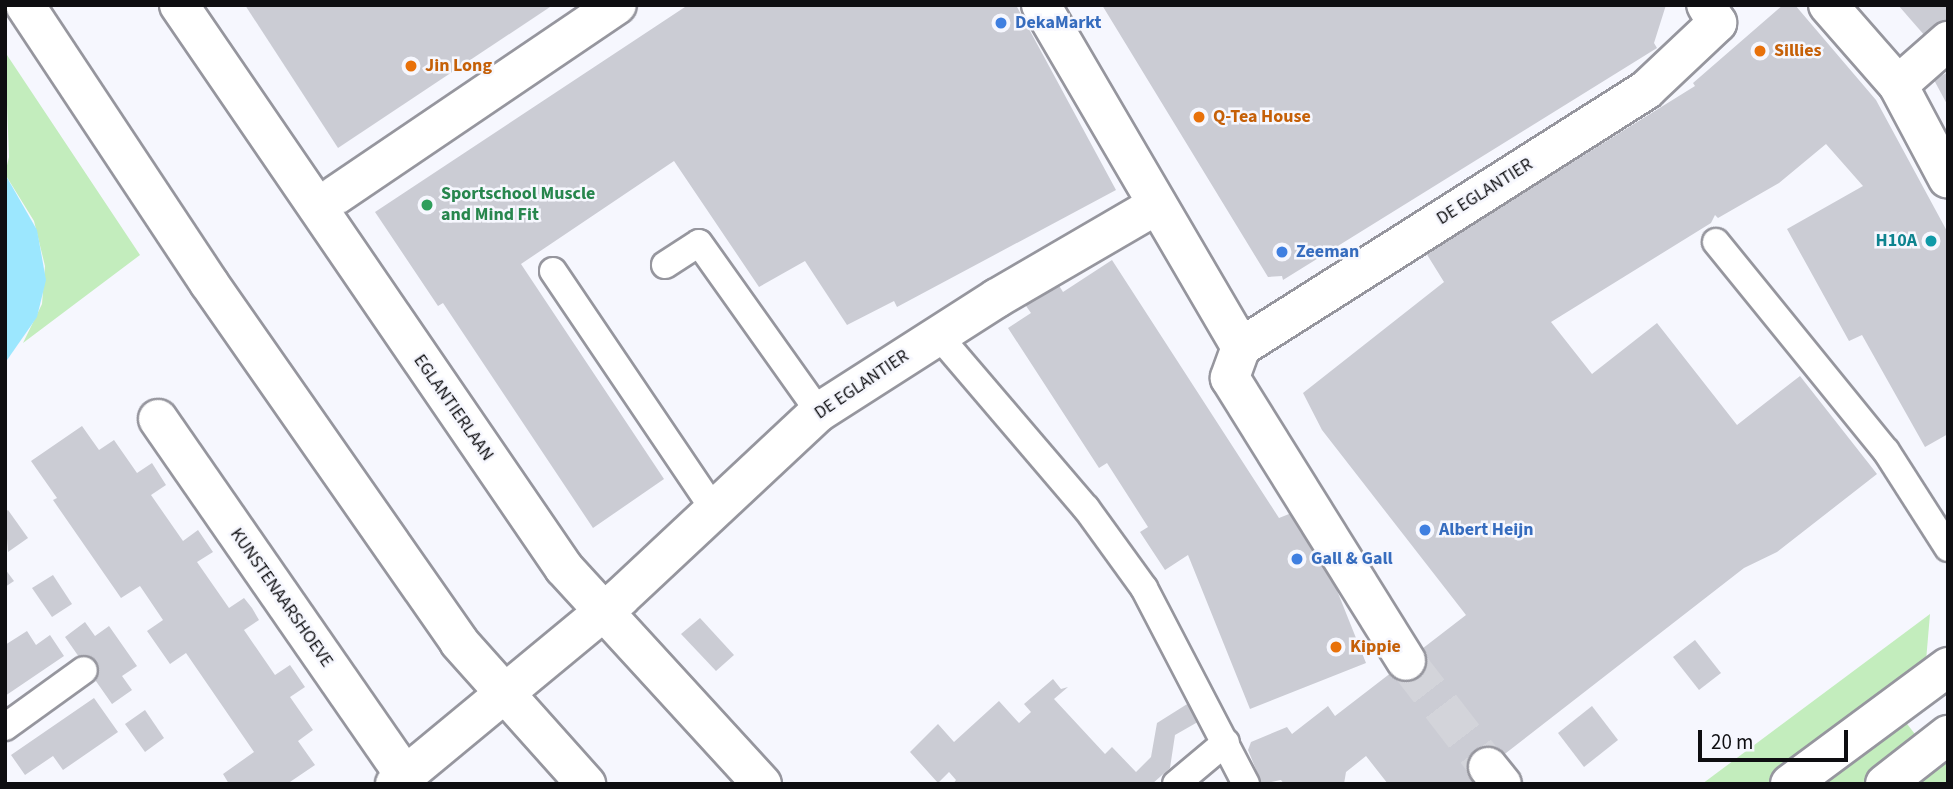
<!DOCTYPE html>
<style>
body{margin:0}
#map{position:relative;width:1953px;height:789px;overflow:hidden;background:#f6f7fe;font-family:"Source Sans 3",sans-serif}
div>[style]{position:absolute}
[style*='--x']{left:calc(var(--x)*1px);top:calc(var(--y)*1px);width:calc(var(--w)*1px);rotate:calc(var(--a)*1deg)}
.green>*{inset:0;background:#c3edbd}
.water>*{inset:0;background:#9ce7fe}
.building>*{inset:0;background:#cbccd4}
.street-tunnel>*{height:38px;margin-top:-19px;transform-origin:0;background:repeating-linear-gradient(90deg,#d3d4da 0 38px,transparent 0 57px)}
.roads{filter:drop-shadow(2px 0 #96969e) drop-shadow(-2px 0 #96969e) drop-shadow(0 2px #96969e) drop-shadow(0 -2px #96969e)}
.lane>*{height:26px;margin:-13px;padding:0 13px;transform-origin:13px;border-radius:13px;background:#fff}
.street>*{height:38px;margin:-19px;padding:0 19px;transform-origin:19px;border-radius:19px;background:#fff}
.secondary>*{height:38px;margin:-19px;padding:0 19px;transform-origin:19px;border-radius:19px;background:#fff}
.dots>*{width:19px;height:19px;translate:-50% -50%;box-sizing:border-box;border:4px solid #f6f7fe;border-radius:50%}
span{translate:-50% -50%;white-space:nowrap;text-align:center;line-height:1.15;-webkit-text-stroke:5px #f6f7fe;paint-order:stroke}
.shop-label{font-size:18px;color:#366cbe;font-weight:700}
.left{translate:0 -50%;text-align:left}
.food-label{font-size:18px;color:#c56008;font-weight:700}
.street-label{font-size:18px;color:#0e0e11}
.leisure-label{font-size:18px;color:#27864d;font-weight:700}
.culture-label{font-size:18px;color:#0d838f;font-weight:700}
.right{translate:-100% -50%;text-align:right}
.frame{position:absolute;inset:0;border:7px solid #0e0e11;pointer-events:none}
.scale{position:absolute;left:1698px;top:730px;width:150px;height:32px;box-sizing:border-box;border:4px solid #0e0e11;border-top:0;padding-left:9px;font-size:21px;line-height:24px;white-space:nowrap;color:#0e0e11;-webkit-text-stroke:5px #f6f7fe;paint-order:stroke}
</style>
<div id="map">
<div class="green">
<i style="clip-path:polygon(5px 52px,140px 255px,23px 343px,42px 304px,45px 266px,34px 221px,5px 174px,9px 157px)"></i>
<i style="clip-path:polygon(1930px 614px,1926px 661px,1768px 784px,1702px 784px)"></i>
<i style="clip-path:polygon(1904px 720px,1918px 738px,1863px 784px,1812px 784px)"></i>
<i style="clip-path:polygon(1948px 755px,1948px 784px,1920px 784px,1940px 761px)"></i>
</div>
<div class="water">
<i style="clip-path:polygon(5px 174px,37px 230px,46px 280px,37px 317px,5px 363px)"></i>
</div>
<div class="building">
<i style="clip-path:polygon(245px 5px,553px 5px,338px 148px)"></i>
<i style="clip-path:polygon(688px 5px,1016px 5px,1116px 190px,897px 307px,894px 301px,847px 325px,805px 261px,759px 287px,674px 161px,521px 264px,664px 479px,593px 528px,443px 303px,438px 306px,375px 212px)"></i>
<i style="clip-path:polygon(1102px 5px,1666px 5px,1654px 43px,1657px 48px,1283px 280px,1282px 276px,1268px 277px)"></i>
<i style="clip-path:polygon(1783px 5px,1795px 5px,1876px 100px,1948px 233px,1948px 434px,1925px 447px,1862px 335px,1849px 341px,1787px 229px,1863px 186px,1826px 144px,1779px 183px,1718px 218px,1715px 215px,1711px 223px,1551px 322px,1592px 374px,1657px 323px,1737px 425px,1800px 376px,1877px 474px,1777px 552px,1744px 568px,1488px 767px,1493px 784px,1388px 784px,1366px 756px,1346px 772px,1344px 784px,1284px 784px,1281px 780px,1262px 784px,1248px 750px,1251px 742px,1287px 727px,1292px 734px,1328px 706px,1335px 716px,1466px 615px,1322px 430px,1303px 393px,1444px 282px,1426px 253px,1695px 86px,1693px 83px)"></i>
<i style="clip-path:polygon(1898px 5px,1948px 5px,1948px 30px,1932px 44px)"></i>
<i style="clip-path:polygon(1948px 72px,1948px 106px,1934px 80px)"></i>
<i style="clip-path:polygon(1112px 260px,1279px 518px,1304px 508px,1366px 663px,1250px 709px,1188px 555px,1165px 570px,1140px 532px,1148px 527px,1107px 463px,1099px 468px,1008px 328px,1031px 313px,1024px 303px,1058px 284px,1063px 292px)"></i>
<i style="clip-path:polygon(82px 426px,99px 450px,114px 440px,137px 473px,152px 463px,166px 485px,151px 495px,183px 541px,198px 530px,213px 552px,197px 562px,229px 608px,244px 598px,252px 608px,259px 620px,244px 630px,275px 675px,290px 665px,305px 687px,290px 697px,313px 730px,298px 741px,315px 765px,287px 784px,229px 784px,223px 774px,254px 752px,186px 653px,170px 664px,147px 631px,163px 620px,140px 586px,121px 598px,53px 500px,57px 498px,31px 461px)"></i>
<i style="clip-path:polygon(8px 510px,28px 538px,8px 552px,5px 512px)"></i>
<i style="clip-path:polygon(5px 569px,14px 581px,5px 587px)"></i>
<i style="clip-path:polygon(53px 575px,72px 604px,52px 617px,32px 588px)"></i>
<i style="clip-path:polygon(700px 618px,734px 655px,716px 671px,681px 634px)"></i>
<i style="clip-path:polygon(85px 622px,95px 636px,109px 626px,137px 666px,122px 676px,132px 690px,112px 704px,65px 637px)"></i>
<i style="clip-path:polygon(27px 631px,36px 645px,50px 635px,64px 656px,5px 696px,5px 645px)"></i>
<i style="clip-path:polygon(1695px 640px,1721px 673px,1699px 690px,1673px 657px)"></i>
<i style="clip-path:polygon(1053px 679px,1061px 689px,1068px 687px,1054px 699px,1105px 754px,1112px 747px,1136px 772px,1151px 757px,1157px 723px,1192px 701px,1203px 719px,1175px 735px,1170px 768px,1152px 784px,953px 784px,956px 780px,949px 772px,938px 783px,910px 752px,938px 724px,954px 742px,999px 701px,1019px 723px,1031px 712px,1024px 704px)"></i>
<i style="clip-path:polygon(94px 698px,118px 732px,63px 770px,53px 756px,25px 775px,11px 755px)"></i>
<i style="clip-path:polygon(1592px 706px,1618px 740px,1584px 767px,1558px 733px)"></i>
<i style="clip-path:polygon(145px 710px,164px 738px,145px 752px,125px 724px)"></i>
</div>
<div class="street-tunnel">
<i style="--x:1406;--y:661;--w:134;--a:52.3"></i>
</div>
<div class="roads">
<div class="lane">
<i style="--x:1716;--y:242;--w:269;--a:50.9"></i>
<i style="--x:1886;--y:451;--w:115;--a:57.4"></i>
<i style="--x:665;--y:265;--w:40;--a:-32.9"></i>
<i style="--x:699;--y:243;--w:207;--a:54.6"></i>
<i style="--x:553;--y:271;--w:288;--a:56"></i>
<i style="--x:938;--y:335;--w:228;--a:49.5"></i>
<i style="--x:1086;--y:508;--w:99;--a:54.1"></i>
<i style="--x:1144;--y:588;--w:221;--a:62.5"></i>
<i style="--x:5;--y:727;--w:97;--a:-35.8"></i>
<i style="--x:1176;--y:784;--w:65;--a:-40"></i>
</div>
<div class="street">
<i style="--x:1041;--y:5;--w:396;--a:59.7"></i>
<i style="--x:1241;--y:347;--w:33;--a:110"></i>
<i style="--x:1230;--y:378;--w:333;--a:58.1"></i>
<i style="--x:1828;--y:5;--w:106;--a:48.8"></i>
<i style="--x:1898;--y:85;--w:67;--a:-41.3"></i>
<i style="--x:1898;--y:85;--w:106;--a:62"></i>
<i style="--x:336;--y:195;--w:339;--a:-34.1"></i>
<i style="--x:1241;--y:347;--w:480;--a:-32.4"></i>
<i style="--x:1646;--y:90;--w:98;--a:-43.3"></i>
<i style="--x:1717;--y:23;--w:21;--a:-121"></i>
<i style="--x:158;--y:419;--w:434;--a:55.3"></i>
<i style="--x:1488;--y:767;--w:22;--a:51"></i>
<i style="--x:395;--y:784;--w:293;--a:-39.6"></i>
<i style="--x:621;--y:597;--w:271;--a:-43.1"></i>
<i style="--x:819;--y:412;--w:211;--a:-32.6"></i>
<i style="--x:997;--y:298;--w:185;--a:-30.2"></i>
</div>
<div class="secondary">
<i style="--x:25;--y:5;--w:333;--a:56.5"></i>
<i style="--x:209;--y:283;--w:437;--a:55.1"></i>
<i style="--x:459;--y:642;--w:191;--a:48.2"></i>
<i style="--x:179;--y:5;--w:682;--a:55.63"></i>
<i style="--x:564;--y:568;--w:293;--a:47.5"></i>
<i style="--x:1790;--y:784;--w:197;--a:-36.5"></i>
<i style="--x:1885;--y:784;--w:80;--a:-37.9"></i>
</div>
</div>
<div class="dots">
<i style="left:1001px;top:23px;background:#3f7fe0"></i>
<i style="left:1760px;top:51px;background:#e8710a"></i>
<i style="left:411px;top:66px;background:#e8710a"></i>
<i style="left:1199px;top:117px;background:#e8710a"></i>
<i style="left:427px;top:205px;background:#2e9e5b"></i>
<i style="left:1931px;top:241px;background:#0f9aa8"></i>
<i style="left:1282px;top:252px;background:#3f7fe0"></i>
<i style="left:1425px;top:530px;background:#3f7fe0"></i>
<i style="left:1297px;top:559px;background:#3f7fe0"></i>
<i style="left:1336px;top:647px;background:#e8710a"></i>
</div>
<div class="shop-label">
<span class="left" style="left:1015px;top:23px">DekaMarkt</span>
<span class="left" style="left:1296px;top:252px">Zeeman</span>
<span class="left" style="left:1439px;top:530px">Albert Heijn</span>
<span class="left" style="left:1311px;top:559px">Gall &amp; Gall</span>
</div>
<div class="food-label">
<span class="left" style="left:1774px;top:51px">Sillies</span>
<span class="left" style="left:425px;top:66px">Jin Long</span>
<span class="left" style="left:1213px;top:117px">Q-Tea House</span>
<span class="left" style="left:1350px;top:647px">Kippie</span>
</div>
<div class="street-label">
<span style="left:1485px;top:192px;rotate:-32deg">DE EGLANTIER</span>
<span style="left:862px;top:385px;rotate:-34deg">DE EGLANTIER</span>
<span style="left:453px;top:408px;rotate:55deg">EGLANTIERLAAN</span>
<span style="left:281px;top:598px;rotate:55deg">KUNSTENAARSHOEVE</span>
</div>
<div class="leisure-label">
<span class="left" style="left:441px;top:205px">Sportschool Muscle<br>and Mind Fit</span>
</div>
<div class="culture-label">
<span class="right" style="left:1917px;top:241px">H10A</span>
</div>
<div class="frame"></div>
<div class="scale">20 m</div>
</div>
